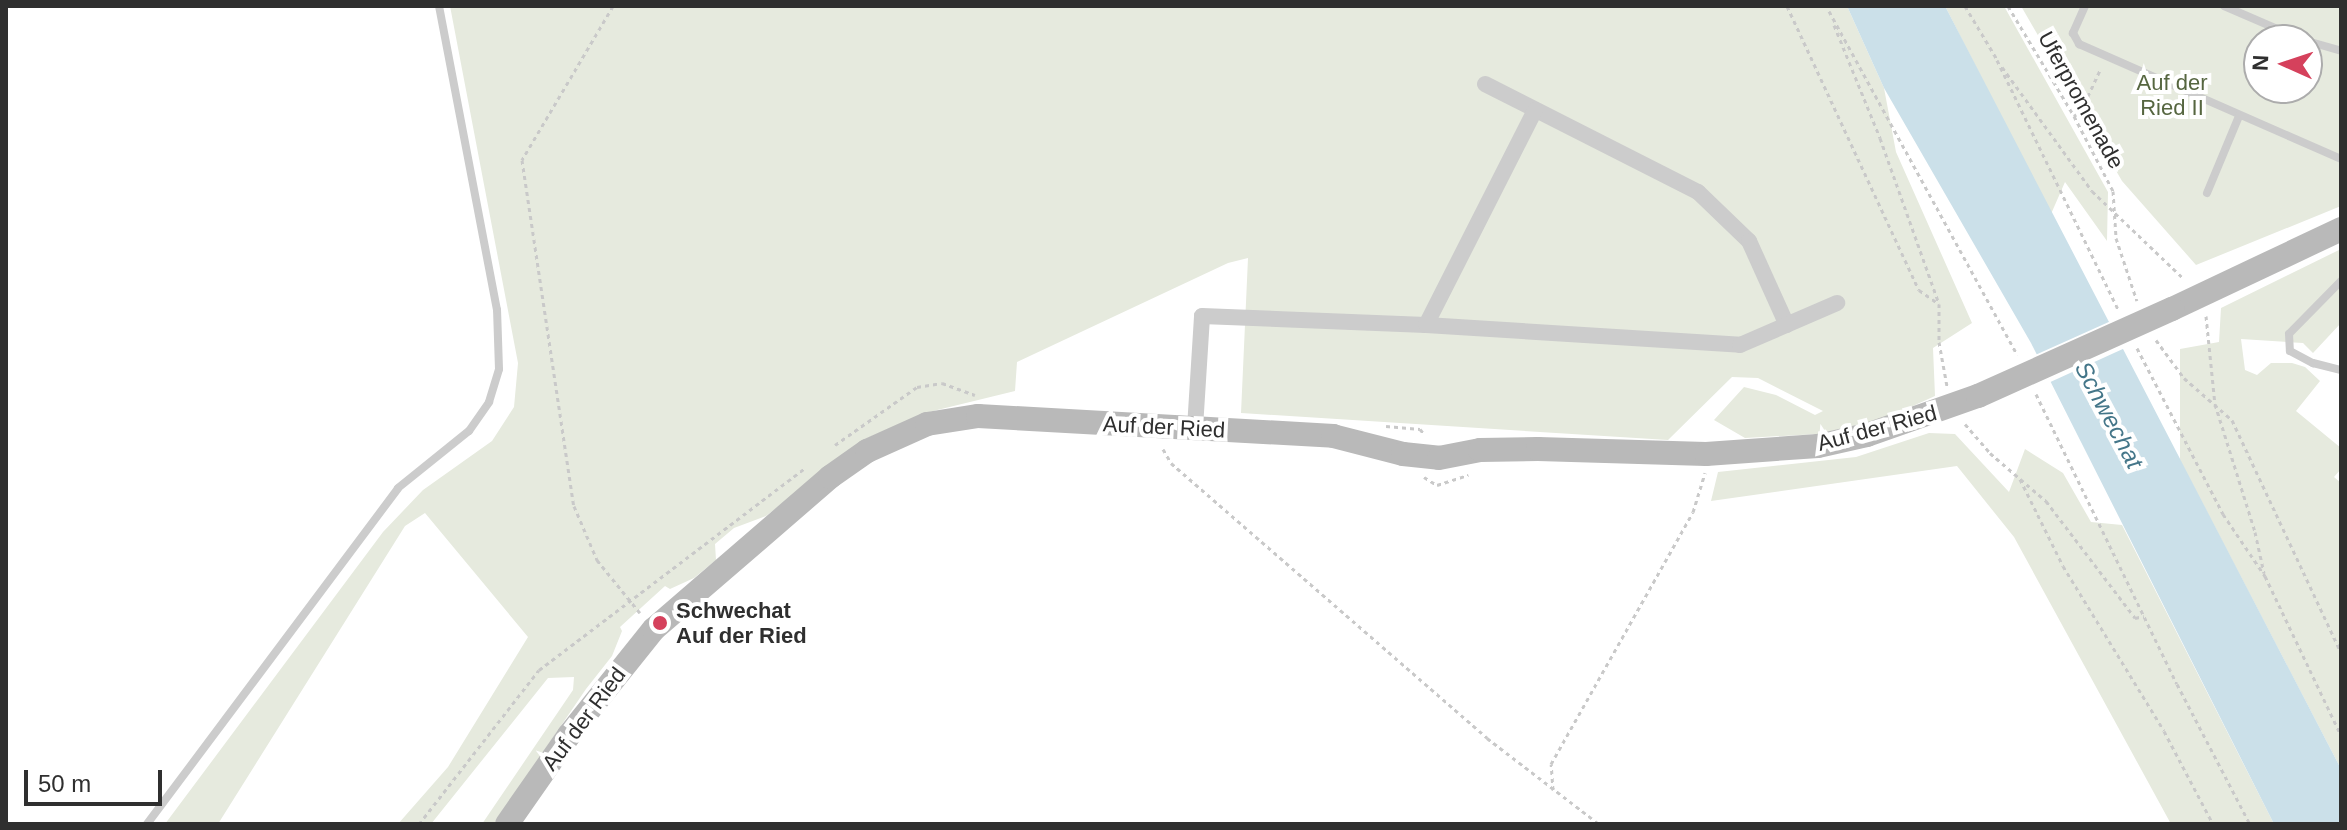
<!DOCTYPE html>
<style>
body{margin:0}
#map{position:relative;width:2347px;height:830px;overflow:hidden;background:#fff;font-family:Arial,sans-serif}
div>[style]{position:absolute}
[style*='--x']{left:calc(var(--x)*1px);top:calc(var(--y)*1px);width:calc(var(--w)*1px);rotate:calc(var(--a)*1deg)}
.green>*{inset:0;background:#e6eade}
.water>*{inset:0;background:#cbe0e9}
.pier>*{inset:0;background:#fff}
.path>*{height:3px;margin-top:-1.5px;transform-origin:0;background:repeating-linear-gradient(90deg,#c9c9c9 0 4px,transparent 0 8px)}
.lane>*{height:8px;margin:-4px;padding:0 4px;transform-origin:4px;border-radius:4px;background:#ccc}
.street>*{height:16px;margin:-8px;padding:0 8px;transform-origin:8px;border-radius:8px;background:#ccc}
.secondary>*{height:24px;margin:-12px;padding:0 12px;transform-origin:12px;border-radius:12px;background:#b9b9b9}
.secondary-bridge>*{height:24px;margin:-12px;padding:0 12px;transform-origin:12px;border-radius:12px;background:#b9b9b9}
.dots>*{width:22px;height:22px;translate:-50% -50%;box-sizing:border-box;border:4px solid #fff;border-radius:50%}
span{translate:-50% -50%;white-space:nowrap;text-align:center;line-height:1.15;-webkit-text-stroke:8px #fff;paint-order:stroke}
.park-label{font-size:22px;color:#566640}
.street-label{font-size:22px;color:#2f2f2f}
.poi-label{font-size:22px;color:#2f2f2f;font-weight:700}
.left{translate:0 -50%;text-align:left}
.water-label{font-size:24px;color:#447689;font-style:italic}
.frame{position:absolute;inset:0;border:8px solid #2f2f2f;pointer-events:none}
.north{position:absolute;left:2243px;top:24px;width:80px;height:80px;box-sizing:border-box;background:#fff;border:2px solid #acacac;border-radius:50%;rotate:273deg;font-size:22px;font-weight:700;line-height:32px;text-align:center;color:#2f2f2f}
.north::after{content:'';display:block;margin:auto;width:28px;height:36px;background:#d5415c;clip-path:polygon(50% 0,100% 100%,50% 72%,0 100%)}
.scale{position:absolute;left:24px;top:770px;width:138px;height:36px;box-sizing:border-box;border:4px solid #2f2f2f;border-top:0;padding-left:10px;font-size:24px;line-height:28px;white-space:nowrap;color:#2f2f2f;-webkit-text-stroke:6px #fff;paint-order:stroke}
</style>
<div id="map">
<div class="green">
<i style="clip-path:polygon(450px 6px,1847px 6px,1884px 88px,1896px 152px,1972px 323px,1933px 348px,1935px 396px,1884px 419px,1818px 434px,1745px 438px,1714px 420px,1744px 387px,1776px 395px,1815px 415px,1823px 411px,1758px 378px,1732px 377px,1668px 440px,1241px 413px,1248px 258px,1228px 263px,1017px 362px,1015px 391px,929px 412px,865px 439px,766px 516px,734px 528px,715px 544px,716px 560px,694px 578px,670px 589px,665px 586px,620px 627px,622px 631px,612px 656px,586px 689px,494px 824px,482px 824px,573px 690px,574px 677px,548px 678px,431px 824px,398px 824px,448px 767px,528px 637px,425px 513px,405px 526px,218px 824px,165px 824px,383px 532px,423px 490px,492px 441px,514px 407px,518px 363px)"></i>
<i style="clip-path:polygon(1945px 6px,2004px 6px,2108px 192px,2107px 241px,2065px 182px,2051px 214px)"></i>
<i style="clip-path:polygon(evenodd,2021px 6px,2341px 6px,2341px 206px,2196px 265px,2122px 181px,2021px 6px,2259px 40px,2307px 40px,2307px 88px,2259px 88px,2259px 40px)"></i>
<i style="clip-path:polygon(2341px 249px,2341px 323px,2313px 353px,2303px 343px,2241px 339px,2245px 370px,2257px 375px,2271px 363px,2292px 363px,2305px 367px,2320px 381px,2296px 411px,2341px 448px,2341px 469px,2334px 477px,2341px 483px,2341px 769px,2180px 460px,2180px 349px,2219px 342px,2221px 308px)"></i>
<i style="clip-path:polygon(1929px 433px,1955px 434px,2009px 492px,2025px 449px,2063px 473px,2091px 522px,2122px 525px,2274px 824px,2171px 824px,2014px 537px,1957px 466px,1711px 501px,1718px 472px,1856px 457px)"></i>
</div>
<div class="water">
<i style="clip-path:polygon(1847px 6px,1945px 6px,2341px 769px,2341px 824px,2274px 824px,2031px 343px,1884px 88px)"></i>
</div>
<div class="pier">
<i style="clip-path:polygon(2111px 321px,2125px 348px,2046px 384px,2033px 356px)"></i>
</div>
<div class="path">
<i style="--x:613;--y:6;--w:179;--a:120.6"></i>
<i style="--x:522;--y:160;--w:350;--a:81.5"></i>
<i style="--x:574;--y:506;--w:59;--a:66.9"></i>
<i style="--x:597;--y:560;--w:68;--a:50.9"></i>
<i style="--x:1787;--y:6;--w:313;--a:65.1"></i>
<i style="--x:1919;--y:290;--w:24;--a:35"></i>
<i style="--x:1965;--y:6;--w:64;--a:59"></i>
<i style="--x:2008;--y:6;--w:128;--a:59"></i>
<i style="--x:2074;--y:116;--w:85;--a:62.5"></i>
<i style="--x:2113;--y:191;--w:47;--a:86.3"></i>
<i style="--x:2116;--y:238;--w:66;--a:71.6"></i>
<i style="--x:1829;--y:11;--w:392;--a:61.3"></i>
<i style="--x:1834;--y:25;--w:122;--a:67.8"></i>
<i style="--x:1880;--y:138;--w:176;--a:70.4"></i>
<i style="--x:1939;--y:304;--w:38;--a:90"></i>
<i style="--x:1939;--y:342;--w:45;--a:79.7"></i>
<i style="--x:1997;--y:60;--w:277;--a:64.1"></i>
<i style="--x:2002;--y:67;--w:153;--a:54"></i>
<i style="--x:2092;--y:191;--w:127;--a:43.7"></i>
<i style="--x:2074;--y:116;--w:9;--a:-36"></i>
<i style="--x:2081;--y:111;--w:47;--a:-65.1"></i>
<i style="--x:2206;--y:316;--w:88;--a:84.2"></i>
<i style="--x:2215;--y:404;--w:134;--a:72.6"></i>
<i style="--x:2255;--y:532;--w:42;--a:77.6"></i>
<i style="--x:2156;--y:340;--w:47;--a:53.6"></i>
<i style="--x:2184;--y:378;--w:64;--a:41.2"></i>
<i style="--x:2232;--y:420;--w:257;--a:64.9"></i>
<i style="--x:2137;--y:348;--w:187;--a:62.6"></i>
<i style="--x:2223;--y:514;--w:75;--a:55.9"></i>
<i style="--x:2265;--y:576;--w:176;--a:64.5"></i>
<i style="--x:2036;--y:394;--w:322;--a:64.1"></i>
<i style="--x:2177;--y:684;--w:158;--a:62.5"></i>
<i style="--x:1965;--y:424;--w:38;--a:49"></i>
<i style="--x:1990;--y:453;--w:74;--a:40.6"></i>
<i style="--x:2046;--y:501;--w:147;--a:52.7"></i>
<i style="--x:2135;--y:618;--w:9;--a:-13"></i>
<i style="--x:1386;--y:426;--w:34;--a:5"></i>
<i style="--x:1420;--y:429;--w:6;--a:51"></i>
<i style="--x:835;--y:445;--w:100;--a:-35.3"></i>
<i style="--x:917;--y:387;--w:25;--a:-9"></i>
<i style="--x:942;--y:383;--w:35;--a:20"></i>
<i style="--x:1163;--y:449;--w:16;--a:60"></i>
<i style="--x:1171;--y:463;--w:419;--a:41"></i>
<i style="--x:1487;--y:738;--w:141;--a:37.5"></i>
<i style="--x:1424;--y:477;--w:15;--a:32"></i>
<i style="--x:1437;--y:485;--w:33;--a:-18"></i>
<i style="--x:2020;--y:479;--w:97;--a:63.7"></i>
<i style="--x:2063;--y:566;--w:193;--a:58.5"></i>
<i style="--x:2164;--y:731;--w:105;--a:62.2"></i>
<i style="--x:1553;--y:790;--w:26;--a:-94"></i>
<i style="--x:1551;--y:764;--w:289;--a:-60.6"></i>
<i style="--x:1693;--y:512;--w:41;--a:-72.9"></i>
<i style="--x:419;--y:824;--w:195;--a:-52.1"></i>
<i style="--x:539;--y:670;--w:333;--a:-37.2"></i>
</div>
<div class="lane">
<i style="--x:2085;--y:6;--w:30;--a:114"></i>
<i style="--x:2073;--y:33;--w:13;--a:61"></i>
<i style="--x:2079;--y:44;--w:286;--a:23.7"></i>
<i style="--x:2224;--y:6;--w:86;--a:23.3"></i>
<i style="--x:2307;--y:41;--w:35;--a:16"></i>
<i style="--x:2207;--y:193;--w:83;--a:-67.4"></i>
<i style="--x:2341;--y:281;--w:74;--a:134.5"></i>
<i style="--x:2289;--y:334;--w:17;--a:87"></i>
<i style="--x:2290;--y:351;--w:26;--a:28"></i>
<i style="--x:2313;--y:363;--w:29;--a:14"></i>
<i style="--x:147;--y:824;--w:419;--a:-53.2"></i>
<i style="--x:398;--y:488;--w:91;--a:-38.8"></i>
<i style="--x:469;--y:431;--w:35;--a:-55"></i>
<i style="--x:489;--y:402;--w:34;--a:-73"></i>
<i style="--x:499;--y:369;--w:59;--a:-91.9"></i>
<i style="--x:497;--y:310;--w:309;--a:-100.8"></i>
</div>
<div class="street">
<i style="--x:1485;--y:84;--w:239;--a:26.9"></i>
<i style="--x:1698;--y:192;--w:71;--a:43.9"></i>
<i style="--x:1749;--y:241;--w:92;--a:65.7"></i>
<i style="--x:1426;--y:325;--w:241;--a:-63.1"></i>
<i style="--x:1195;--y:428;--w:112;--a:-86.4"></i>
<i style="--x:1202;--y:316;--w:224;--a:2.3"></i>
<i style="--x:1426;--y:325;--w:315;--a:3.6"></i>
<i style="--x:1740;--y:345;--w:106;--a:-23.4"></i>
</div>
<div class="secondary">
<i style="--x:2172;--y:309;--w:187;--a:-25.3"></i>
<i style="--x:507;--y:824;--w:108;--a:-55.1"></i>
<i style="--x:569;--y:735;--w:136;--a:-51.3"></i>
<i style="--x:654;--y:629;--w:233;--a:-40.8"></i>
<i style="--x:830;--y:477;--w:45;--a:-35.1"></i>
<i style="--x:867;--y:451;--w:66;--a:-24.2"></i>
<i style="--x:927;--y:424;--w:52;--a:-8.9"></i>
<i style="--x:978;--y:416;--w:356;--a:3.2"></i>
<i style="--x:1333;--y:436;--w:72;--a:14.4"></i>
<i style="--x:1403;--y:454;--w:36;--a:6"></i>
<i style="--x:1439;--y:458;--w:42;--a:-11"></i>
<i style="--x:1480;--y:450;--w:58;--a:-1"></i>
<i style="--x:1538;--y:449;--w:168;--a:1.7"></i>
<i style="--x:1706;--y:454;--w:112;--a:-4.1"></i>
<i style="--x:1818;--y:446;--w:50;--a:-12.7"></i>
<i style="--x:1867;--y:435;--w:118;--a:-19.4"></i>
</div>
<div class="secondary-bridge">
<i style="--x:1978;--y:396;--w:213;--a:-24.2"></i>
</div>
<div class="dots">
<i style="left:660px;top:623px;background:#d5415c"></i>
</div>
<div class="park-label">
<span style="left:2172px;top:95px">Auf der<br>Ried II</span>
</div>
<div class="street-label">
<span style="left:2081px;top:100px;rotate:61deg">Uferpromenade</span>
<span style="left:1164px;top:427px;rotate:3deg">Auf der Ried</span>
<span style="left:1877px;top:428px;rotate:-15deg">Auf der Ried</span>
<span style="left:584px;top:719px;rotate:-53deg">Auf der Ried</span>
</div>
<div class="poi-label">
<span class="left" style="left:676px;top:623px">Schwechat<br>Auf der Ried</span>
</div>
<div class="water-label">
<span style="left:2109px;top:415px;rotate:62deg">Schwechat</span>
</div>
<div class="frame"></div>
<div class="north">N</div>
<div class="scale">50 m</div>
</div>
